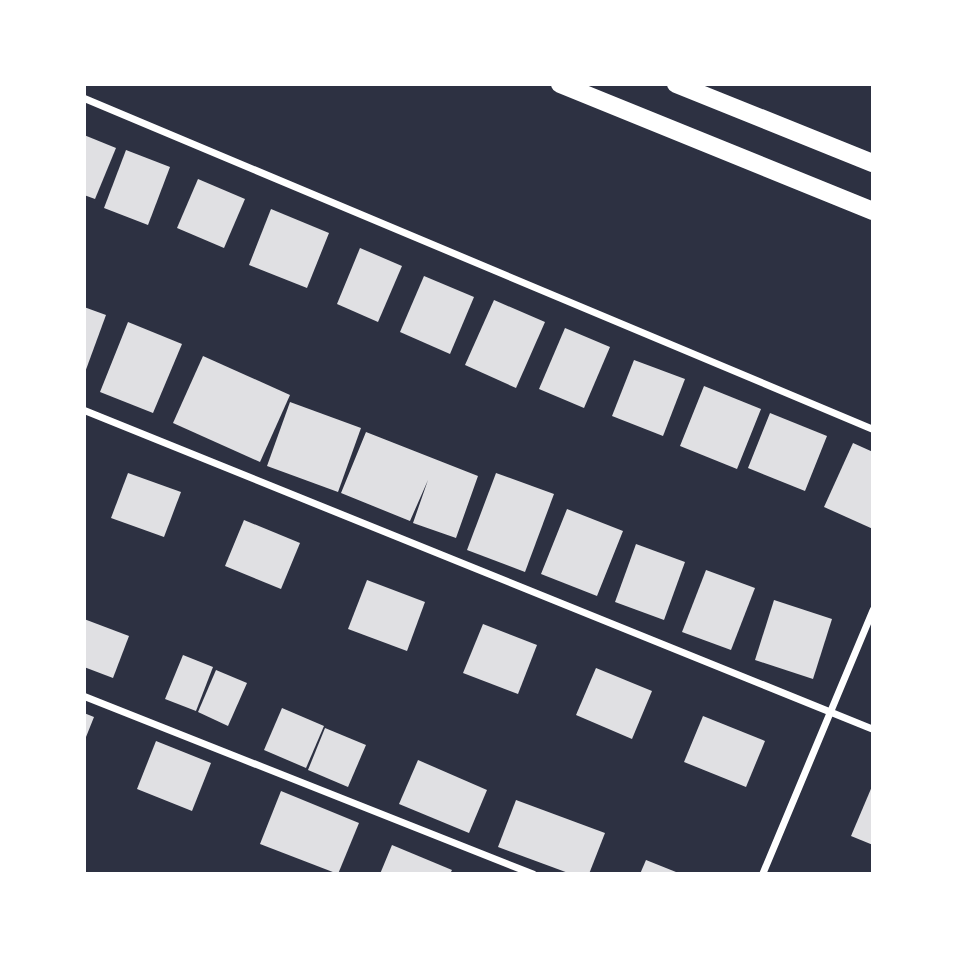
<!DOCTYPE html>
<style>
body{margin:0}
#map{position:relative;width:957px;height:958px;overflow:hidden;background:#2d3142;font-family:"PT Sans Narrow",sans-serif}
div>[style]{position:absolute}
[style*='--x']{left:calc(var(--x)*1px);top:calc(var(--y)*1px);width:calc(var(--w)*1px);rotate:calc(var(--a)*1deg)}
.building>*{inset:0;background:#e0e0e3}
.minor>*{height:7px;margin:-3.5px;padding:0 3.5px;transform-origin:3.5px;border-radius:3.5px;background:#fff}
.trunk>*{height:18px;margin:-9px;padding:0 9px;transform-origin:9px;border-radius:9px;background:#fff}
span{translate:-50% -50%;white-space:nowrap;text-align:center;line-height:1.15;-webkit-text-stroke:7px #fff;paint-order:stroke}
.frame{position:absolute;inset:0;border:86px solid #fff;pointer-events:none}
</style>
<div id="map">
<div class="building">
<i style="clip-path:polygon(84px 135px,116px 148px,95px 199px,84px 195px)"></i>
<i style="clip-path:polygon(126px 150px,170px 167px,148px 225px,104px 208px)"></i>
<i style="clip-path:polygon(198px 179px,245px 199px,224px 248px,177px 228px)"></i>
<i style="clip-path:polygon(271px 209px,329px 233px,307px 288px,249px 265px)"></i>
<i style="clip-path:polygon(360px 248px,402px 266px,378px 322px,337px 304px)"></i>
<i style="clip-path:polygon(424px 276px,474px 297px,450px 354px,400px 332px)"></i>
<i style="clip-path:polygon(494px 300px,545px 322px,516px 388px,465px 365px)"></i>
<i style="clip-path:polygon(84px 307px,106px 315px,84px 375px)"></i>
<i style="clip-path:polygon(128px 322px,182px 344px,153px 413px,100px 392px)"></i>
<i style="clip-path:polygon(565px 328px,610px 347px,584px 408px,539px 389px)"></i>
<i style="clip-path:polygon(203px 356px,290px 395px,260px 462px,173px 423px)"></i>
<i style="clip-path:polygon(634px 360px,685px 379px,663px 436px,612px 416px)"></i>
<i style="clip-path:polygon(704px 386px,761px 409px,737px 469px,680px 446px)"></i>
<i style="clip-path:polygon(290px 402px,361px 428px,338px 492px,267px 466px)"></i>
<i style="clip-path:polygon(770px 413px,827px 436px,805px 491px,748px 468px)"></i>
<i style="clip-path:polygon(366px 432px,478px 476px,456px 538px,413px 523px,428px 480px,410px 521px,341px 493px)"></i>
<i style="clip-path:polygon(853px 443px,873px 452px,873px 529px,824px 507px)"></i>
<i style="clip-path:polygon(128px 473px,181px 492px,164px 537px,111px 518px)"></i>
<i style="clip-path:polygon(496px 473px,554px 494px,525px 572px,467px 550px)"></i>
<i style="clip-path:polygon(567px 509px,623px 531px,597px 596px,541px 574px)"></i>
<i style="clip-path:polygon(244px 520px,300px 543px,281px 589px,225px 566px)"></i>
<i style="clip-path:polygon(636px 544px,685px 562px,664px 620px,615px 602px)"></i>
<i style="clip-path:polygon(706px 570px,755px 588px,731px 650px,682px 632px)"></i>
<i style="clip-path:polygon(367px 580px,425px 602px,407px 651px,348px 629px)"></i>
<i style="clip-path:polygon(774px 600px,832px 619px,813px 679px,755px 660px)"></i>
<i style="clip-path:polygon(84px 619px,129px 636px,113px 678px,84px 667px)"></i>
<i style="clip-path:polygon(483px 624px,537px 645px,518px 694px,463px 673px)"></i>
<i style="clip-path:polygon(183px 655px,213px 667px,196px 711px,165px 699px)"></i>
<i style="clip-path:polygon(596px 668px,652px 691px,632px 739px,576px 715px)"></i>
<i style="clip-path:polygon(216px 670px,247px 683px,228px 726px,198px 712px)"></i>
<i style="clip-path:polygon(282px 708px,324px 726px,306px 768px,264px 750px)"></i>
<i style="clip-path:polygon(84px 713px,94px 717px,84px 742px)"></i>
<i style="clip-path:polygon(703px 716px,765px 741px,746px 787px,684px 762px)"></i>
<i style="clip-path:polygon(325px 728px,366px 745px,348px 787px,308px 770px)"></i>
<i style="clip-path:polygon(156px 741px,211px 763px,192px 811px,137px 789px)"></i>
<i style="clip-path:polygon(418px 760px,487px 790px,469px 833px,399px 804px)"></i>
<i style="clip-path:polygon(873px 784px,873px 845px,851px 836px)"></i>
<i style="clip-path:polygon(281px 791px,359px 823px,338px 874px,260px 844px)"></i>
<i style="clip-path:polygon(516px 800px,605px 833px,589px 874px,571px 874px,498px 847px)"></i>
<i style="clip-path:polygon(392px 845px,452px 870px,450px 874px,380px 874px)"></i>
<i style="clip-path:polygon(646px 860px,681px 874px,640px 874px)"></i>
</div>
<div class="minor">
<i style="--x:84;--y:98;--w:856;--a:22.76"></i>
<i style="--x:84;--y:410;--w:851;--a:22.01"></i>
<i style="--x:84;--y:696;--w:483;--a:21.6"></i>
<i style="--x:762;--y:874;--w:287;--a:-67.3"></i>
</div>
<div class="trunk">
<i style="--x:560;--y:84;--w:338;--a:22.1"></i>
<i style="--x:676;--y:84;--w:212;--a:21.9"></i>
</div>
<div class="frame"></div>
</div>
